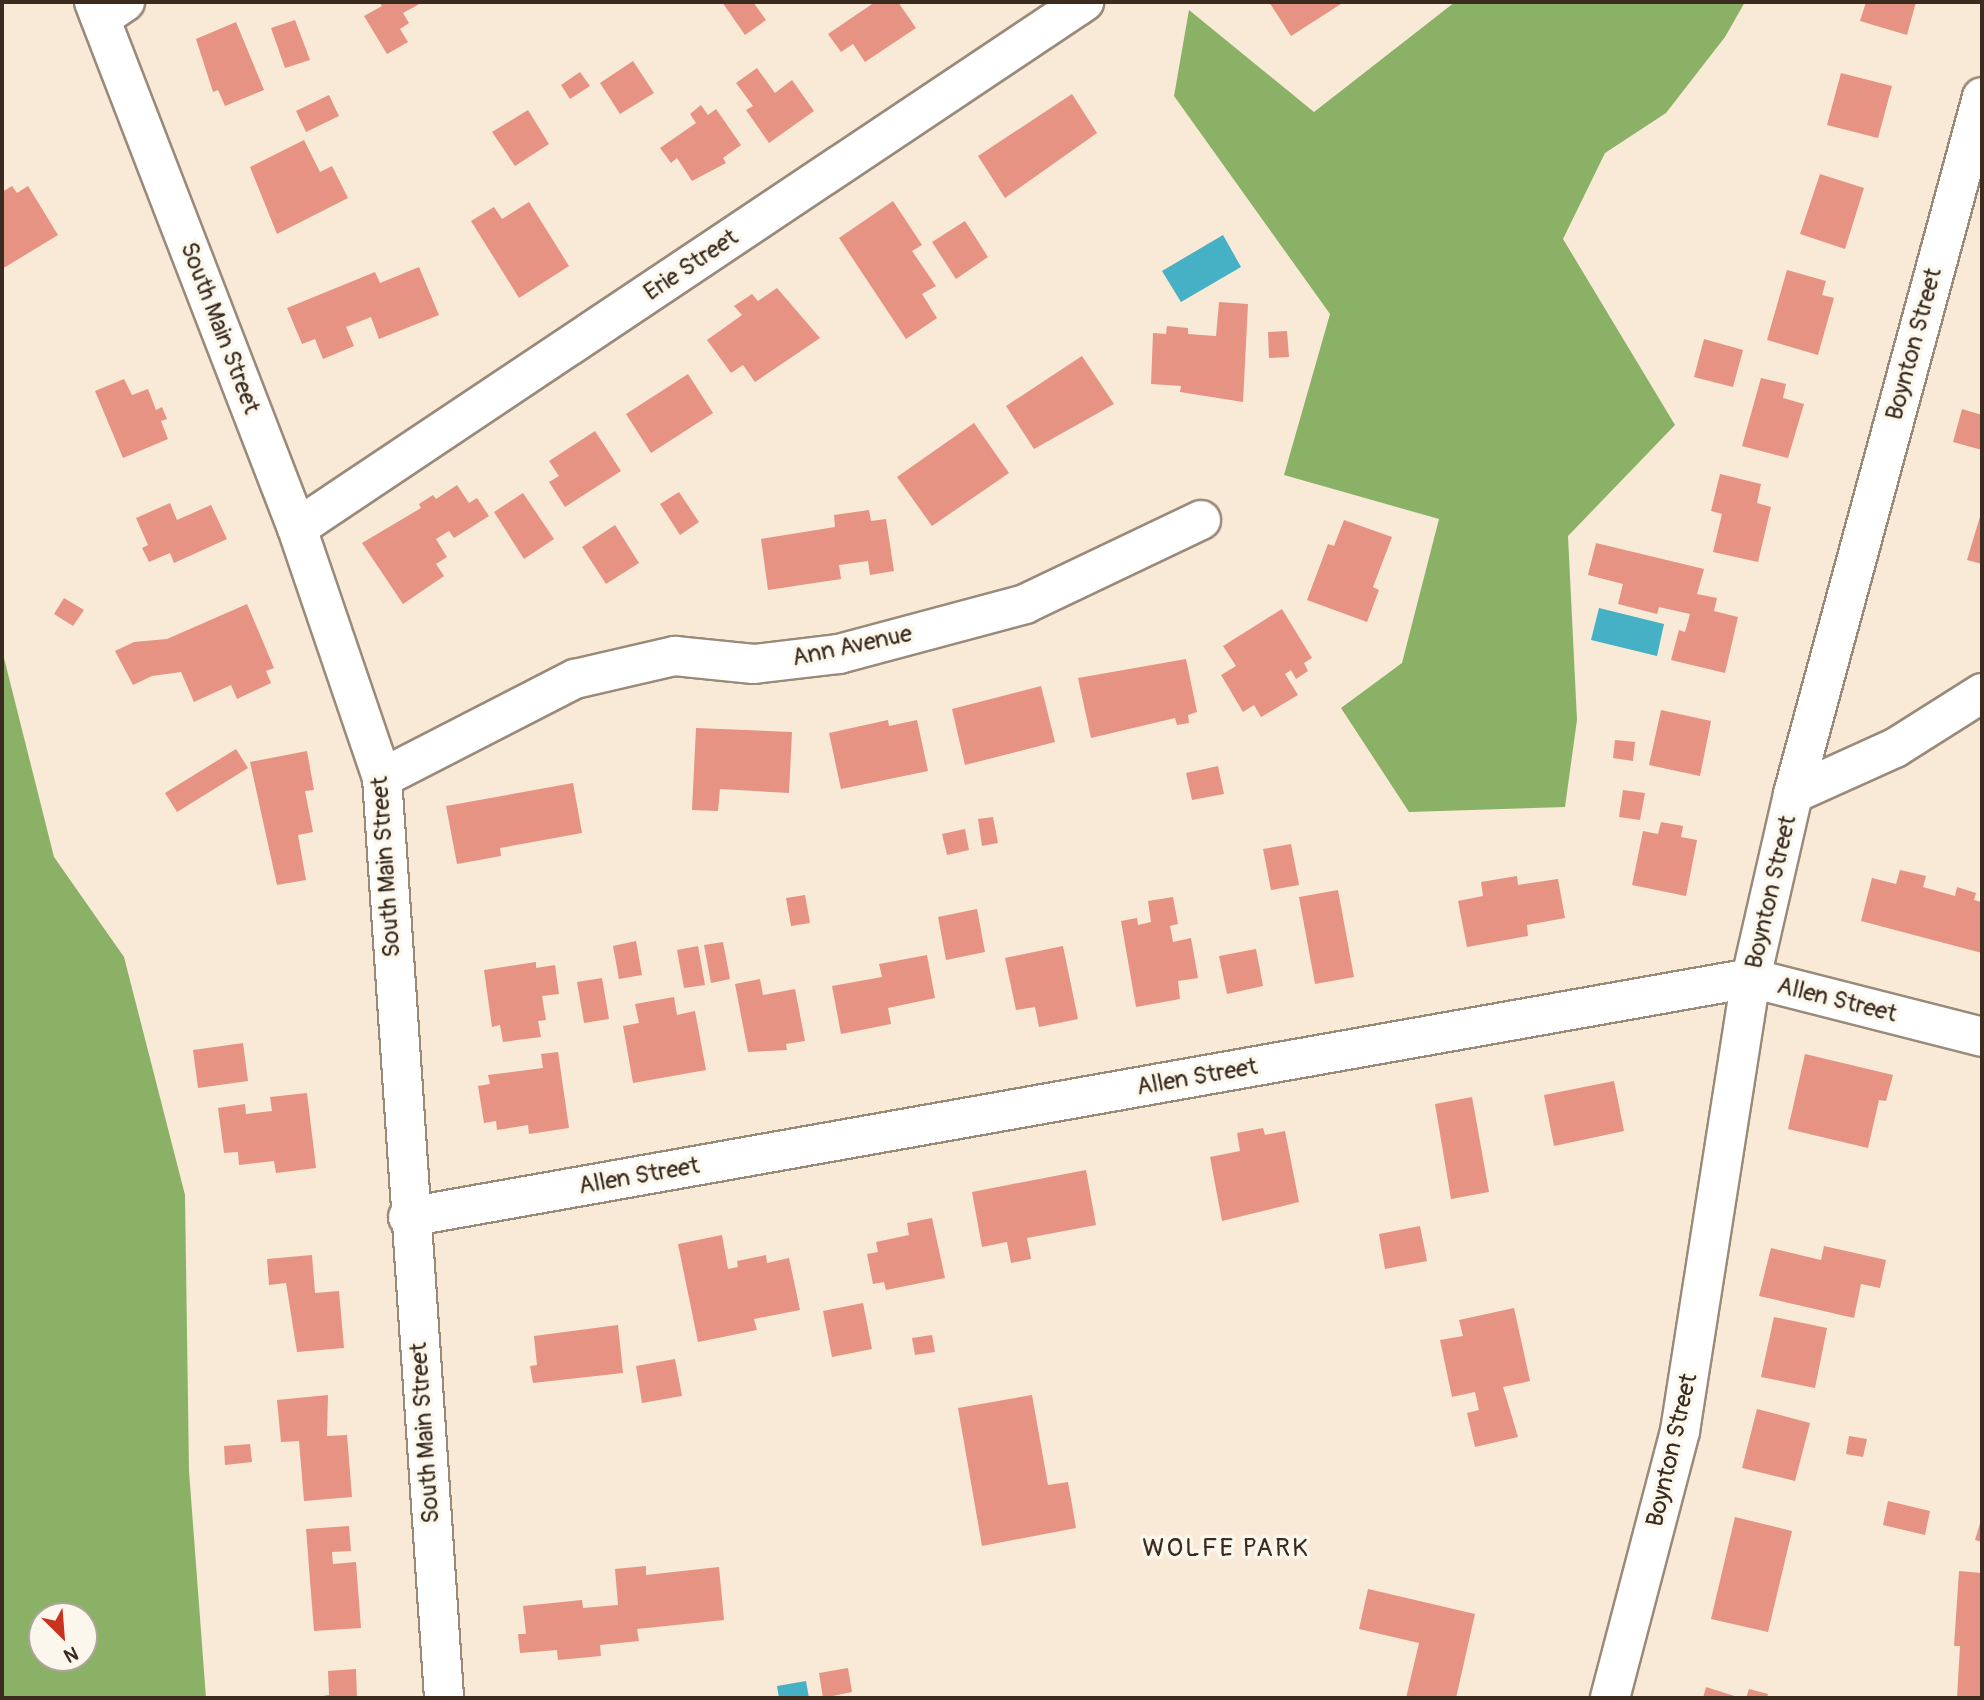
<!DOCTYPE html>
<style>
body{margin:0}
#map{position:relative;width:1984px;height:1700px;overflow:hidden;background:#f8ead6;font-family:Pangolin,sans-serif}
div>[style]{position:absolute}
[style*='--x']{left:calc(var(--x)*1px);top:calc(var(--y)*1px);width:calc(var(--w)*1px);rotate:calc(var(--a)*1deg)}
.forest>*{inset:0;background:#8ab166}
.water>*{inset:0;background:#46b1c4}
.building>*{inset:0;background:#e69383}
.roads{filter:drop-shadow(2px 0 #9a8a7a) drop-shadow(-2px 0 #9a8a7a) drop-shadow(0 2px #9a8a7a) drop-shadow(0 -2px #9a8a7a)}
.street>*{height:38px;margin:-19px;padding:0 19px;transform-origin:19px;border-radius:19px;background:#fff}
.secondary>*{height:38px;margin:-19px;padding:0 19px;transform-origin:19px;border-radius:19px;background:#fff}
span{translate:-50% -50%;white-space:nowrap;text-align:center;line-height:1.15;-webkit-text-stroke:7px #fbf7ec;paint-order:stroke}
.street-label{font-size:24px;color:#3b2a1e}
.neighbourhood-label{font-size:26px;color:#3b2a1e;letter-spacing:2px}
.frame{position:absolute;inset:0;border:4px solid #3b2a1e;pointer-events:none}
.north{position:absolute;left:28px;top:1602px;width:70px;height:70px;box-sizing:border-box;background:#fbf7ec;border:2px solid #aea59a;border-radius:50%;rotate:155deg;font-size:19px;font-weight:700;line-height:28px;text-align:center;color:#3b2a1e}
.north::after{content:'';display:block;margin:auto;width:24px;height:32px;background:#c8321e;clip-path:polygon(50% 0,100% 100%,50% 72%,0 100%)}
</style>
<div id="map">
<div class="forest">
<i style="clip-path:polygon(1455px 2px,1745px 2px,1725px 37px,1666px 113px,1605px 153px,1563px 239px,1675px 425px,1568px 536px,1577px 720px,1565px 807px,1409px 812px,1341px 708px,1402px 663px,1439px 519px,1284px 475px,1330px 314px,1174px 96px,1189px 10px,1314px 112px)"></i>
<i style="clip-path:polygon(evenodd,2px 650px,54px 857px,124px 957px,185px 1195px,189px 1471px,206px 1698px,2px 1698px,2px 650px,42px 1616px,84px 1616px,84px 1658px,42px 1658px,42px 1616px)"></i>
</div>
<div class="water">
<i style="clip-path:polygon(1223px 235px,1241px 267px,1181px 302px,1162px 271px)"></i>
<i style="clip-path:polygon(1599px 608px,1664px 624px,1657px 656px,1591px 640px)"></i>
<i style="clip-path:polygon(806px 1681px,809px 1698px,779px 1698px,777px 1686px)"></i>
</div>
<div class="building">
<i style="clip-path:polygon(379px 2px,423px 2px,403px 13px,409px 23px,400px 29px,408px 42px,387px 54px,364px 16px,382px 6px)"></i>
<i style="clip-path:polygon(722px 2px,753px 2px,766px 20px,745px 35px)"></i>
<i style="clip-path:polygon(875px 2px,898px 2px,916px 28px,865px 62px,853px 44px,841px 52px,828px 34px)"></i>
<i style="clip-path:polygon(1269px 2px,1344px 2px,1291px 36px)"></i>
<i style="clip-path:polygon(1866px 2px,1916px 2px,1907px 35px,1860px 21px)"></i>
<i style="clip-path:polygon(295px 20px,310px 60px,285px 68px,271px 28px)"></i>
<i style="clip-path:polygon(236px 22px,264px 90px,225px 106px,218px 90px,213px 92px,196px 39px)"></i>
<i style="clip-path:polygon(633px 61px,654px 93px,620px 114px,600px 83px)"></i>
<i style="clip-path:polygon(757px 68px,775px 93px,792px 80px,814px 111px,769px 143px,746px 110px,753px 106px,736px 83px)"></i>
<i style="clip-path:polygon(580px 72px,590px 86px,570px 99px,561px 85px)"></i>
<i style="clip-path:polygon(1841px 73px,1892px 86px,1878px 138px,1827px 125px)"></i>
<i style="clip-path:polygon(1072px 94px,1097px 133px,1005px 198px,978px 156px)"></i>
<i style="clip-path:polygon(329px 95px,339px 116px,306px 132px,296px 111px)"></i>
<i style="clip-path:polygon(701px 105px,708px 115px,716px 109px,741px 145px,723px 158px,726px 163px,692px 181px,677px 158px,671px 163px,660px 148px,696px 123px,690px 114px)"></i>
<i style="clip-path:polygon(528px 110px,549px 144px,515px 166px,492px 132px)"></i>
<i style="clip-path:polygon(304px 140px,320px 172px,332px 166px,348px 198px,277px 234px,250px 167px)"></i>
<i style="clip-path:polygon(1820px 174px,1864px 188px,1845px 249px,1800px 234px)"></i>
<i style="clip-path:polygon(12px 186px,17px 193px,28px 186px,58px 235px,2px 269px,2px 192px)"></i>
<i style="clip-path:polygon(893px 201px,922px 245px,912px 251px,936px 286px,922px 294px,937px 318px,906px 339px,839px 238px)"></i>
<i style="clip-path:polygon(529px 202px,569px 266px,519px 298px,471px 221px,494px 207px,502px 219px)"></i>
<i style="clip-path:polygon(965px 221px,988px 257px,956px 279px,932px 242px)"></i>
<i style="clip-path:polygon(419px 267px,439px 315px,379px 339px,371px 317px,346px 327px,354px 346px,323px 359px,315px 339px,302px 344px,287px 308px,375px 272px,380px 283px)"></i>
<i style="clip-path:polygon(1787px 270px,1826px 281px,1822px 295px,1834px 298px,1818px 355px,1767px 340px)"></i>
<i style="clip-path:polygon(777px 288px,820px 338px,755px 382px,743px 365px,731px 373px,707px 340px,742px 315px,734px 306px,752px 294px,758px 301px)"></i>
<i style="clip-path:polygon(1219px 302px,1248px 304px,1243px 402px,1180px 392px,1181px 386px,1151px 384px,1153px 333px,1166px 334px,1167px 326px,1188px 328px,1188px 334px,1216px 336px)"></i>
<i style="clip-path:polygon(1287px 331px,1289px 357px,1269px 358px,1268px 332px)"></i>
<i style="clip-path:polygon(1704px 339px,1743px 350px,1733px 387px,1694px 377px)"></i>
<i style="clip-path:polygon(1082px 356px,1114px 404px,1034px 449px,1006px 406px)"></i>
<i style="clip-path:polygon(688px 374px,713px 413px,651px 453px,626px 414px)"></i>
<i style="clip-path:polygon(1761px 378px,1786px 384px,1783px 398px,1804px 404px,1788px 458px,1742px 446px)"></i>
<i style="clip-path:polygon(124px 379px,132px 395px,148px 389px,156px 410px,162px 407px,167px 419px,161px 421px,168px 439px,123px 458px,95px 391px)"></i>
<i style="clip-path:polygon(1962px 409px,1982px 415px,1982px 450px,1953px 442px)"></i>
<i style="clip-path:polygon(974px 423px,1009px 473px,932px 526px,897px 477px)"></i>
<i style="clip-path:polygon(595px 431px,621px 471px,565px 507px,549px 482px,559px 476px,549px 461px)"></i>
<i style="clip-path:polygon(1720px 474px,1761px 484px,1757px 503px,1771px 507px,1758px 562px,1713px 552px,1722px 514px,1711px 511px)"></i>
<i style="clip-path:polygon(457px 485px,469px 503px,477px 498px,489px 516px,454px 538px,449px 531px,436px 539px,447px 557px,436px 564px,444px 576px,403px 604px,362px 543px,421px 508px,419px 504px,433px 495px,436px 499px)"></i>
<i style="clip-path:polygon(679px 492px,699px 522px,680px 535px,660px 504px)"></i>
<i style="clip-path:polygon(523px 493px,554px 539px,524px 559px,494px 512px)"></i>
<i style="clip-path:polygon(170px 503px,177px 520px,211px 505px,227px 539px,174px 563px,170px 553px,149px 562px,142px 548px,148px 545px,136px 518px)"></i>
<i style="clip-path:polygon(869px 510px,871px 521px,886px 519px,894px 571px,870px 575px,868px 561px,839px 565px,841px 579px,768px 590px,761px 539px,835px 527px,834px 515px)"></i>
<i style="clip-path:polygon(1982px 510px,1982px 564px,1967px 560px)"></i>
<i style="clip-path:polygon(1344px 520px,1392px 537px,1373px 587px,1379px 590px,1367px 622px,1307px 600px,1328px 544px,1334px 546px)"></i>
<i style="clip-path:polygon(615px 525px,639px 563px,606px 584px,582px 547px)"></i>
<i style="clip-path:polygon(1596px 543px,1704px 569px,1697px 594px,1717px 598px,1714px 611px,1738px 617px,1725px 673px,1671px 660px,1679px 630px,1685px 632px,1690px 614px,1659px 607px,1657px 614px,1618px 604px,1623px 584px,1588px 575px)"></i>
<i style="clip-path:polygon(64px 598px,84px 610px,73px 626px,54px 614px)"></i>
<i style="clip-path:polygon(247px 604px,274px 668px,266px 671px,271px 683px,237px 699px,231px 685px,194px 702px,181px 672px,152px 676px,133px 685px,115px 651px,134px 642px,167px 639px)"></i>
<i style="clip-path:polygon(1282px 609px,1312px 658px,1304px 663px,1308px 671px,1296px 679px,1291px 670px,1285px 674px,1298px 695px,1261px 717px,1254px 705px,1243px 712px,1221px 675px,1236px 666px,1223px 646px)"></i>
<i style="clip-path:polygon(1186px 659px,1197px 712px,1188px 715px,1189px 723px,1177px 725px,1175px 718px,1091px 738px,1078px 678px)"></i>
<i style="clip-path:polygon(1041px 686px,1055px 742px,965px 765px,952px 709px)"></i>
<i style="clip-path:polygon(1661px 710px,1711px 721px,1700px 776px,1649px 765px)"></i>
<i style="clip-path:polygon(888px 720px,889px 726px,917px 720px,928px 771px,841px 789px,829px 733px)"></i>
<i style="clip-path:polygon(696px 728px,792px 732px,789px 793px,720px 789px,718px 811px,692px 810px)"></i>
<i style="clip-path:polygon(1615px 740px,1635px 742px,1633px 761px,1613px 758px)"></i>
<i style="clip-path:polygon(236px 749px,248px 768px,177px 812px,165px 793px)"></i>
<i style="clip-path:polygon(307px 751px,314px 790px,305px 791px,313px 832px,298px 835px,306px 880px,277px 885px,250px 762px)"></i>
<i style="clip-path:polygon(1218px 766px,1224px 794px,1192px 800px,1186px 773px)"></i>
<i style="clip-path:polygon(573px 783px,582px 833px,500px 848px,501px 856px,457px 864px,446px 806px)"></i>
<i style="clip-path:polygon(1623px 790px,1645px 793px,1640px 820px,1619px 817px)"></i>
<i style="clip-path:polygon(993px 817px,998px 843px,982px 846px,978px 819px)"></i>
<i style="clip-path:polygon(1661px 822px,1683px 826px,1681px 837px,1697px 840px,1686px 896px,1632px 885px,1643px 831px,1658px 834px)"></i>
<i style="clip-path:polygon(965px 829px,969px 850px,947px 855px,942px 834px)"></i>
<i style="clip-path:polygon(1291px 844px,1299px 885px,1271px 890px,1263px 849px)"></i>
<i style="clip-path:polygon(1900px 870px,1926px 876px,1923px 887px,1955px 896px,1957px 887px,1976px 893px,1974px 900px,1982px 902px,1982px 953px,1861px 921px,1872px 878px,1896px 884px)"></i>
<i style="clip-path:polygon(1517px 876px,1518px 885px,1558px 879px,1565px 918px,1527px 925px,1528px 936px,1467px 947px,1458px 901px,1483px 896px,1481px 882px)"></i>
<i style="clip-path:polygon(1338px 890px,1354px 977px,1315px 984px,1299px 897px)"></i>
<i style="clip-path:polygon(805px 895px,810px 923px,791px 926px,786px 898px)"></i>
<i style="clip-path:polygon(1173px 897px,1178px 924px,1170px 926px,1173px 942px,1191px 938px,1198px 978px,1178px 981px,1180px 999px,1136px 1007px,1121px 921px,1137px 918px,1138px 925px,1151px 922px,1148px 901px)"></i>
<i style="clip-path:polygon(977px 909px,985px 952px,946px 960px,938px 917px)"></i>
<i style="clip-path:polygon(636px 941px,642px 975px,619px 979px,613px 946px)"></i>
<i style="clip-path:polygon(723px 942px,730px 979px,711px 983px,704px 945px)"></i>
<i style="clip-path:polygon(698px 946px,705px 985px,684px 988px,677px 950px)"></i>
<i style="clip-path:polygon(1063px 946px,1078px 1019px,1039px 1027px,1035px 1007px,1016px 1010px,1005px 958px)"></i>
<i style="clip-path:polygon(1256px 949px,1263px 986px,1227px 994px,1219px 956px)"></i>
<i style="clip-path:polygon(927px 955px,935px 998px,888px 1008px,891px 1024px,841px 1034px,832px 986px,882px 977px,879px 964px)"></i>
<i style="clip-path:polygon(536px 962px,536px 968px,555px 965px,559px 994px,542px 996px,546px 1020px,538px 1021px,541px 1037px,503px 1042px,500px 1025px,492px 1027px,484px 970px)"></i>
<i style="clip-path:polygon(602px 978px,609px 1019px,584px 1023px,577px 982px)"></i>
<i style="clip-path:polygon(760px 979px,763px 995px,795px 989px,805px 1041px,786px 1044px,787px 1050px,748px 1052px,735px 984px)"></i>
<i style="clip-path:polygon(674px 997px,677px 1015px,695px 1011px,706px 1070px,633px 1083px,623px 1026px,639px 1023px,635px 1004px)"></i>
<i style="clip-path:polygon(243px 1043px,248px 1081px,198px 1088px,193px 1050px)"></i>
<i style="clip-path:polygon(558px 1052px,569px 1128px,529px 1134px,528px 1125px,497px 1130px,496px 1121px,484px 1123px,478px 1086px,490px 1084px,488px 1075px,543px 1068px,541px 1054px)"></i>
<i style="clip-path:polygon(1805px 1054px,1893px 1075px,1886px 1101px,1879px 1100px,1868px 1148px,1788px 1129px)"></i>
<i style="clip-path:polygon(1614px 1081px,1624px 1131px,1554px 1146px,1544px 1095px)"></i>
<i style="clip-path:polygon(307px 1093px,316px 1168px,276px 1173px,274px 1161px,239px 1165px,238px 1152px,224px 1153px,218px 1108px,245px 1104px,246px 1114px,272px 1111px,270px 1097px)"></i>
<i style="clip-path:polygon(1472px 1097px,1489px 1192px,1451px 1199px,1435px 1104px)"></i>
<i style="clip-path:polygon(1263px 1128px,1265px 1135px,1285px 1131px,1299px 1202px,1222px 1221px,1210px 1157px,1240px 1151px,1237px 1133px)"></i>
<i style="clip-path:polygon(1086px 1170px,1096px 1225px,1027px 1238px,1031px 1259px,1011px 1263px,1007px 1242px,982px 1247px,972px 1192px)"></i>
<i style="clip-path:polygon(932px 1218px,945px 1278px,886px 1290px,884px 1282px,873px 1284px,867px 1254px,878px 1252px,876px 1242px,909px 1235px,907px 1223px)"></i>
<i style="clip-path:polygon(1420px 1226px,1427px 1261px,1385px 1269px,1379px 1234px)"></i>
<i style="clip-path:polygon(722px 1235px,728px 1269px,738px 1267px,737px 1261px,766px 1255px,767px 1263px,789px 1258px,800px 1310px,754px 1319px,757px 1330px,698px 1342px,678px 1244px)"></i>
<i style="clip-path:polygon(1824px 1246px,1886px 1260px,1880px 1288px,1861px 1284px,1854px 1318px,1759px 1296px,1771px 1248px,1821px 1260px)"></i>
<i style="clip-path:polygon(312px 1255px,315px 1293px,339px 1291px,344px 1348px,297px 1352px,286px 1283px,269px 1285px,267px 1259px)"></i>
<i style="clip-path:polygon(863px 1303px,872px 1349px,832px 1357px,823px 1311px)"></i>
<i style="clip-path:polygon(1514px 1308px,1530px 1381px,1503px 1387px,1518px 1437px,1475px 1447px,1467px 1413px,1479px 1410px,1475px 1392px,1452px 1397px,1440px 1340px,1463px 1336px,1459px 1320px)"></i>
<i style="clip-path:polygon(1774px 1317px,1827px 1328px,1815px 1388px,1761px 1377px)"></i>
<i style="clip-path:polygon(618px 1325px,623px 1373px,533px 1383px,530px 1366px,537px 1365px,534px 1336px)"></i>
<i style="clip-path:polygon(932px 1335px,935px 1352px,915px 1355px,912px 1338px)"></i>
<i style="clip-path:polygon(675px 1359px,682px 1396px,642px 1403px,636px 1366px)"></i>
<i style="clip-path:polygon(328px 1395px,327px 1436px,347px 1435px,352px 1497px,304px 1501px,299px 1441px,281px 1442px,277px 1400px)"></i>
<i style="clip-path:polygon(1032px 1395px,1048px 1485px,1068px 1482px,1076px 1528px,982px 1546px,958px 1408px)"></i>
<i style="clip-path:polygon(1757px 1409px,1810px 1423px,1795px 1481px,1742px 1468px)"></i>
<i style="clip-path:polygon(1849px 1436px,1867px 1439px,1863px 1457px,1846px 1454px)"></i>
<i style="clip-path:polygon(250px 1444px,252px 1462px,225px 1465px,224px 1446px)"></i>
<i style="clip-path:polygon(1888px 1501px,1930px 1511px,1925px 1535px,1883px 1525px)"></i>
<i style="clip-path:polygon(1735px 1517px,1792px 1531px,1768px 1632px,1711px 1619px)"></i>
<i style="clip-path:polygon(1982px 1517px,1982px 1542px,1975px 1540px)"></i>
<i style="clip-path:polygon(349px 1526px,351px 1551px,332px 1552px,333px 1564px,356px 1562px,361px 1628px,314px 1631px,306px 1529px)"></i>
<i style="clip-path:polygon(646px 1566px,646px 1575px,719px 1567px,724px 1620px,637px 1629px,639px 1641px,600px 1645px,601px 1656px,558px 1660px,557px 1650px,520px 1653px,518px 1634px,526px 1634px,523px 1606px,582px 1600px,583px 1608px,618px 1605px,615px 1569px)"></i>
<i style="clip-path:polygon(1959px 1571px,1982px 1573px,1982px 1698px,1957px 1698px,1960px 1646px,1954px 1646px)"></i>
<i style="clip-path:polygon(1368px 1589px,1475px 1614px,1456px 1698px,1406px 1698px,1419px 1643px,1359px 1629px)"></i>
<i style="clip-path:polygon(848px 1668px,852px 1692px,823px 1698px,819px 1673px)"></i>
<i style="clip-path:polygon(356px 1669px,357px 1698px,311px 1698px,329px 1695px,328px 1671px)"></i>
<i style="clip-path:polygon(1706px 1687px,1741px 1698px,1703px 1698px)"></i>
<i style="clip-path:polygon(1749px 1689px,1768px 1694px,1767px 1698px,1746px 1698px)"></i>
</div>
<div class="roads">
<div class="street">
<i style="--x:101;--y:18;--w:29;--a:-34"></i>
<i style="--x:297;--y:528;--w:947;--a:-33.76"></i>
<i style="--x:382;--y:778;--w:217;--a:-27.2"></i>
<i style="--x:575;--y:679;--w:103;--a:-13"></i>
<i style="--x:675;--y:656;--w:79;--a:5.8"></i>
<i style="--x:754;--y:664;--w:86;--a:-6.7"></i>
<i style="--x:839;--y:654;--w:193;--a:-15"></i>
<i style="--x:1025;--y:604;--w:195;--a:-25.5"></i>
<i style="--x:1793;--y:794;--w:112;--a:-24.3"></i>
<i style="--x:1895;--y:748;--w:103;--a:-32.3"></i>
<i style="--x:408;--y:1217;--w:1364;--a:-10.09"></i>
<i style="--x:1751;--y:978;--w:238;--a:14.3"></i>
</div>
<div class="secondary">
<i style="--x:94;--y:2;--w:564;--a:68.9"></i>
<i style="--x:297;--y:528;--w:264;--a:71.2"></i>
<i style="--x:382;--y:778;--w:922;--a:86.14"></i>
<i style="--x:1610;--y:1698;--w:276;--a:-75.3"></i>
<i style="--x:1680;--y:1431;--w:459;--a:-81.1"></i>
<i style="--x:1751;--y:978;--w:189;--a:-77.1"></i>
<i style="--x:1793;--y:794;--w:722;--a:-74.83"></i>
</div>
</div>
<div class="street-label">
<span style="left:691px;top:265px;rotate:-34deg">Erie Street</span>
<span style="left:220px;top:328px;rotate:69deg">South Main Street</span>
<span style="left:1914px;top:344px;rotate:-75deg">Boynton Street</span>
<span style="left:852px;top:646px;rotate:-12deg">Ann Avenue</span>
<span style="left:386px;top:867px;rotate:-94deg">South Main Street</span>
<span style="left:1771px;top:892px;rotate:-77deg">Boynton Street</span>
<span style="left:1837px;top:1000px;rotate:14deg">Allen Street</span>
<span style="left:1197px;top:1077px;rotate:-10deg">Allen Street</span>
<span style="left:639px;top:1176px;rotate:-10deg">Allen Street</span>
<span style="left:425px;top:1433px;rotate:-94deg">South Main Street</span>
<span style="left:1672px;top:1450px;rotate:-77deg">Boynton Street</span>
</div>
<div class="neighbourhood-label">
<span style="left:1226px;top:1549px">WOLFE PARK</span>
</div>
<div class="frame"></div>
<div class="north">N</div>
</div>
